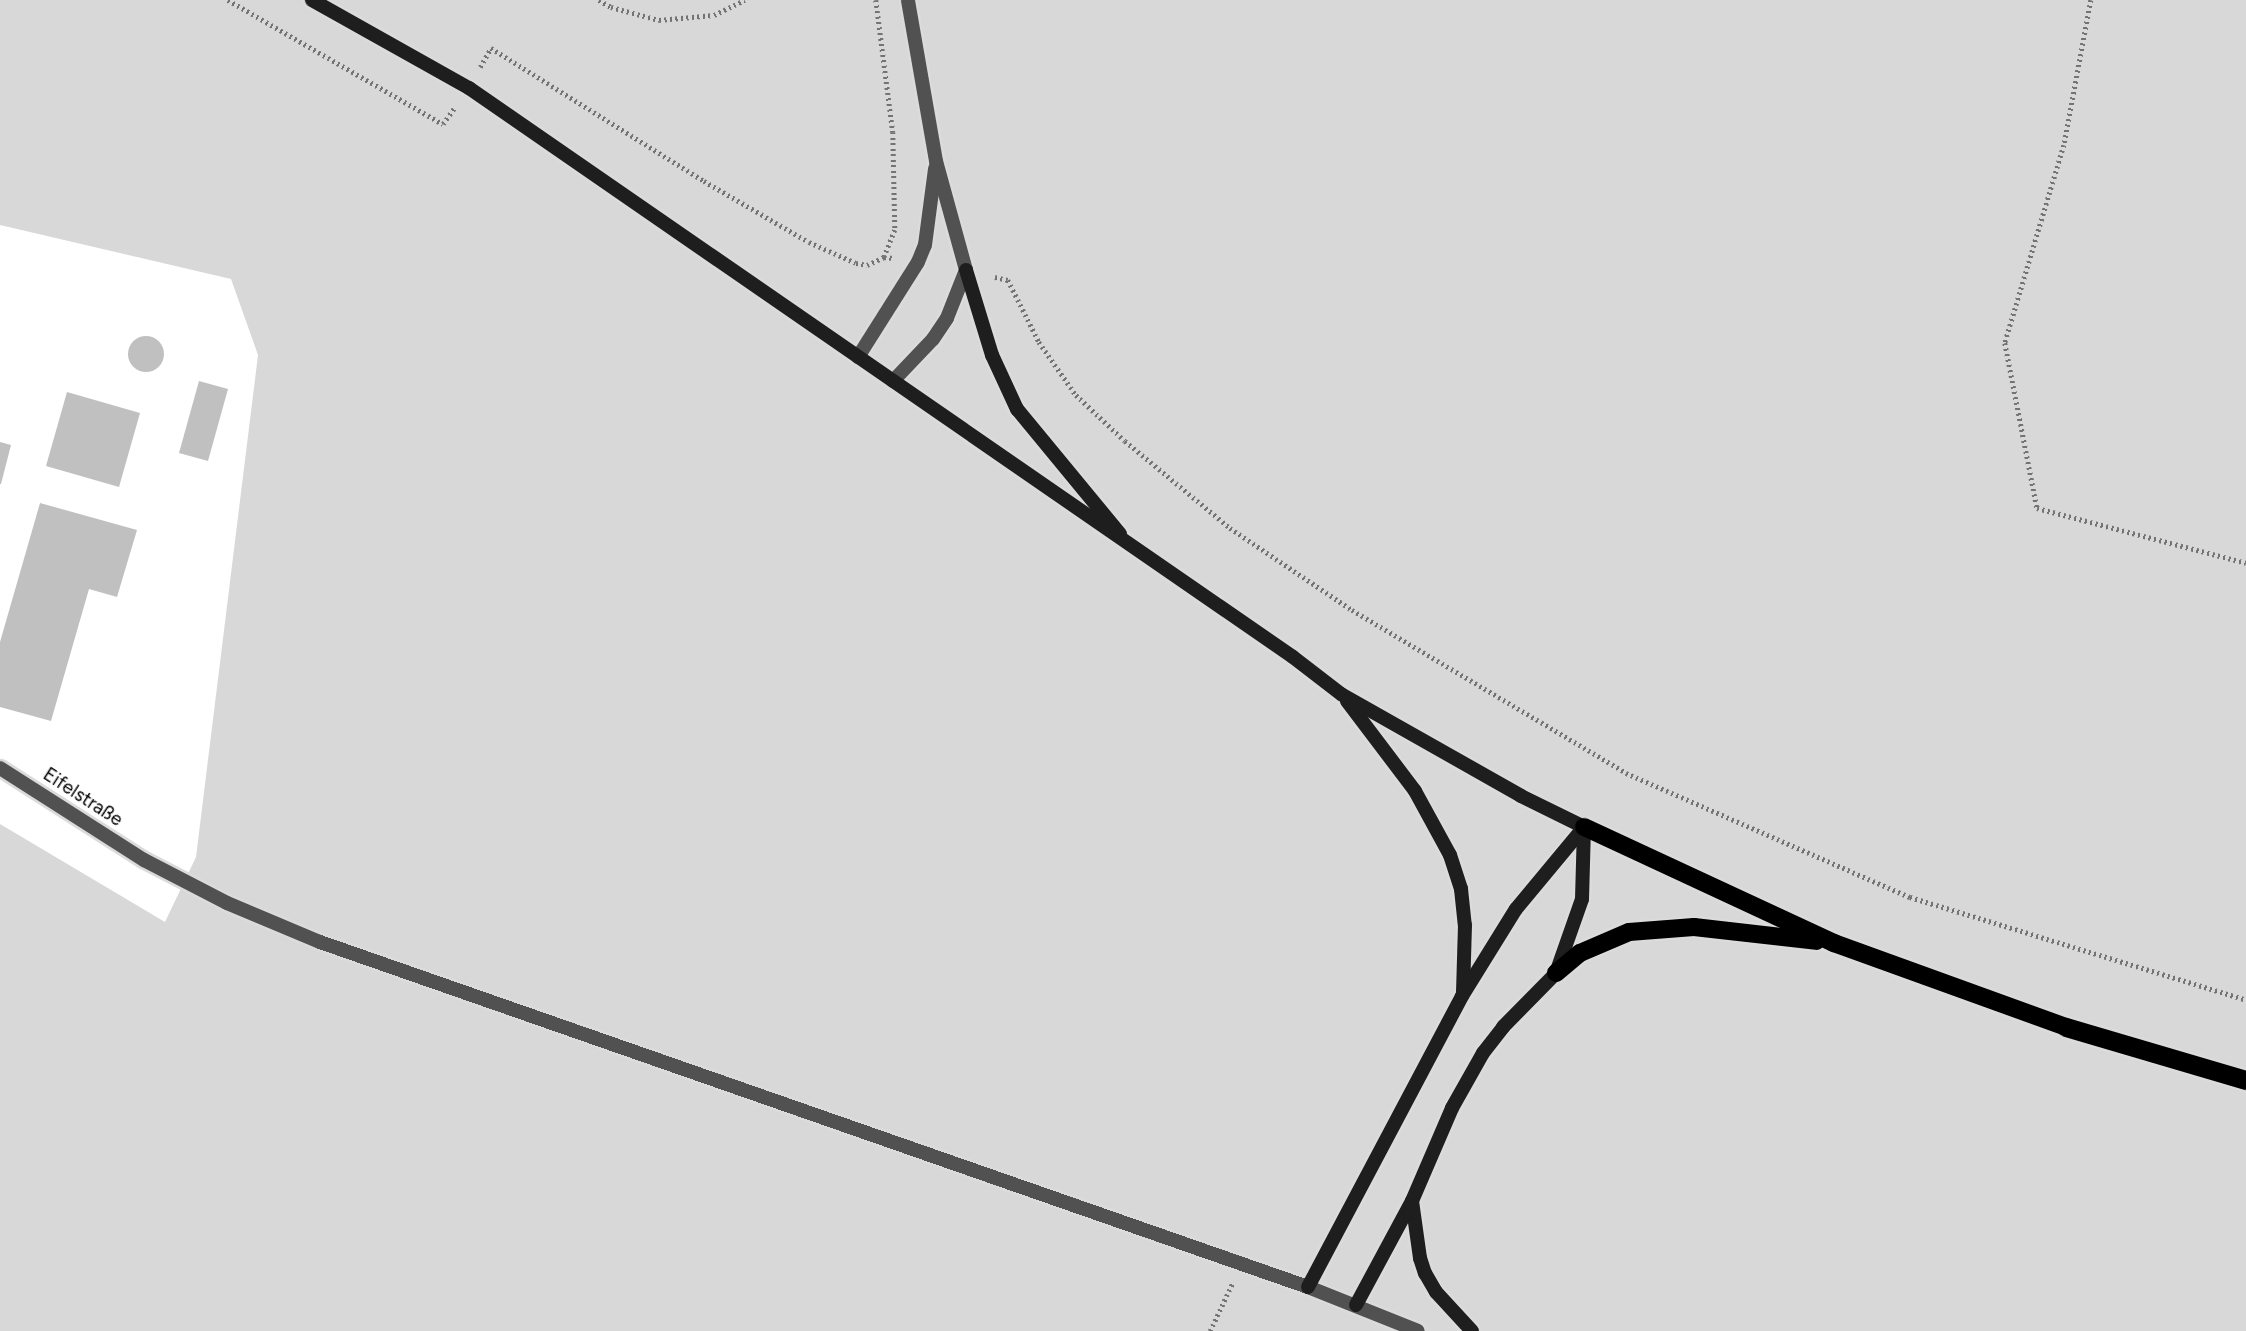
<!DOCTYPE html>
<meta charset="utf-8">
<style>
body{margin:0}
#map{position:relative;width:2246px;height:1331px;overflow:hidden;background:#fff;font-family:Figtree,sans-serif}
div>[style]{position:absolute}
[style*='--x']{left:calc(var(--x)*1px);top:calc(var(--y)*1px);width:calc(var(--w)*1px);rotate:calc(var(--a)*1deg)}
.green>*{inset:0;background:#d8d8d8}
.building>*{inset:0;background:#c0c0c0}
.round{border-radius:50%}
.path>*{height:4.5px;margin-top:-2.25px;transform-origin:0;background:repeating-linear-gradient(90deg,#737373 0 2px,transparent 0 5.5px)}
.roads{filter:drop-shadow(2px 0 #dbdbdb) drop-shadow(-2px 0 #dbdbdb) drop-shadow(0 2px #dbdbdb) drop-shadow(0 -2px #dbdbdb)}
.minor>*{height:14px;margin:-7px;padding:0 7px;transform-origin:7px;border-radius:7px;background:#515151}
.tertiary>*{height:14px;margin:-7px;padding:0 7px;transform-origin:7px;border-radius:7px;background:#515151}
.secondary>*{height:14px;margin:-7px;padding:0 7px;transform-origin:7px;border-radius:7px;background:#1e1e1e}
.primary>*{height:18px;margin:-9px;padding:0 9px;transform-origin:9px;border-radius:9px;background:#000}
.trunk>*{height:19px;margin:-9.5px;padding:0 9.5px;transform-origin:9.5px;border-radius:9.5px;background:#000}
span{translate:-50% -50%;white-space:nowrap;text-align:center;line-height:1.15;-webkit-text-stroke:7px #fff;paint-order:stroke}
.street-label{font-size:19px;color:#000}
</style>
<div id="map">
<div class="green">
<i style="clip-path:polygon(0 0,2246px 0,2246px 1331px,0 1331px,0 824px,165px 922px,196px 857px,258px 355px,231px 279px,0 225px)"></i>
</div>
<div class="building">
<i class="round" style="left:128px;top:336px;width:36px;height:36px"></i>
<i style="clip-path:polygon(199px 381px,228px 389px,208px 461px,179px 453px)"></i>
<i style="clip-path:polygon(67px 392px,140px 413px,119px 487px,46px 466px)"></i>
<i style="clip-path:polygon(0 442px,11px 445px,1px 484px,0 484px)"></i>
<i style="clip-path:polygon(40px 503px,137px 530px,117px 597px,89px 589px,51px 721px,0 707px,0 642px)"></i>
</div>
<div class="path">
<i style="--x:228;--y:0;--w:248;--a:30"></i>
<i style="--x:443;--y:124;--w:21;--a:-55"></i>
<i style="--x:599;--y:0;--w:14;--a:30"></i>
<i style="--x:611;--y:7;--w:50;--a:15.2"></i>
<i style="--x:659;--y:20;--w:55;--a:-5.2"></i>
<i style="--x:714;--y:15;--w:34;--a:-26"></i>
<i style="--x:876;--y:0;--w:133;--a:82.7"></i>
<i style="--x:893;--y:132;--w:98;--a:88.8"></i>
<i style="--x:895;--y:230;--w:29;--a:112"></i>
<i style="--x:2091;--y:0;--w:147;--a:100.5"></i>
<i style="--x:2064;--y:145;--w:207;--a:106.6"></i>
<i style="--x:2005;--y:343;--w:168;--a:79"></i>
<i style="--x:2037;--y:508;--w:216;--a:14.7"></i>
<i style="--x:480;--y:67;--w:22;--a:-60"></i>
<i style="--x:491;--y:48;--w:251;--a:32"></i>
<i style="--x:704;--y:181;--w:121;--a:30.2"></i>
<i style="--x:809;--y:242;--w:51;--a:24.1"></i>
<i style="--x:856;--y:263;--w:11;--a:10"></i>
<i style="--x:867;--y:265;--w:19;--a:-25"></i>
<i style="--x:884;--y:257;--w:9;--a:6"></i>
<i style="--x:995;--y:277;--w:13;--a:13"></i>
<i style="--x:1008;--y:280;--w:69;--a:63.4"></i>
<i style="--x:1039;--y:342;--w:65;--a:55.1"></i>
<i style="--x:1076;--y:395;--w:67;--a:43.2"></i>
<i style="--x:1125;--y:441;--w:136;--a:39.6"></i>
<i style="--x:1230;--y:528;--w:147;--a:33.9"></i>
<i style="--x:1352;--y:610;--w:319;--a:30.7"></i>
<i style="--x:1626;--y:773;--w:310;--a:23.6"></i>
<i style="--x:1910;--y:897;--w:351;--a:17"></i>
<i style="--x:1210;--y:1331;--w:52;--a:-64.9"></i>
</div>
<div class="roads">
<div class="minor">
<i style="--x:0;--y:768;--w:171;--a:32.6"></i>
<i style="--x:144;--y:860;--w:93;--a:27.4"></i>
<i style="--x:227;--y:903;--w:101;--a:22.8"></i>
<i style="--x:320;--y:942;--w:1047;--a:19.25"></i>
</div>
<div class="tertiary">
<i style="--x:858;--y:357;--w:112;--a:-57.7"></i>
<i style="--x:918;--y:262;--w:18;--a:-68"></i>
<i style="--x:925;--y:245;--w:77;--a:-82.5"></i>
<i style="--x:893;--y:381;--w:58;--a:-46.4"></i>
<i style="--x:933;--y:339;--w:25;--a:-56"></i>
<i style="--x:947;--y:318;--w:52;--a:-68.4"></i>
<i style="--x:966;--y:270;--w:113;--a:-105.4"></i>
<i style="--x:936;--y:161;--w:163;--a:-99.9"></i>
<i style="--x:1308;--y:1287;--w:118;--a:21.8"></i>
</div>
<div class="secondary">
<i style="--x:312;--y:0;--w:180;--a:29.3"></i>
<i style="--x:469;--y:88;--w:1001;--a:34.63"></i>
<i style="--x:1293;--y:657;--w:61;--a:37.6"></i>
<i style="--x:1341;--y:694;--w:207;--a:29.5"></i>
<i style="--x:1521;--y:796;--w:70;--a:26.2"></i>
<i style="--x:966;--y:270;--w:89;--a:73"></i>
<i style="--x:992;--y:355;--w:60;--a:65.2"></i>
<i style="--x:1017;--y:409;--w:162;--a:50.5"></i>
<i style="--x:1347;--y:701;--w:113;--a:52.9"></i>
<i style="--x:1415;--y:791;--w:73;--a:61.3"></i>
<i style="--x:1450;--y:855;--w:36;--a:72"></i>
<i style="--x:1461;--y:889;--w:36;--a:84"></i>
<i style="--x:1465;--y:925;--w:68;--a:91.7"></i>
<i style="--x:1412;--y:1201;--w:58;--a:82"></i>
<i style="--x:1420;--y:1258;--w:16;--a:72"></i>
<i style="--x:1425;--y:1273;--w:22;--a:60"></i>
<i style="--x:1436;--y:1292;--w:53;--a:47.3"></i>
<i style="--x:1308;--y:1287;--w:329;--a:-62.1"></i>
<i style="--x:1462;--y:996;--w:102;--a:-58.2"></i>
<i style="--x:1516;--y:909;--w:107;--a:-50.3"></i>
<i style="--x:1356;--y:1305;--w:118;--a:-61.7"></i>
<i style="--x:1412;--y:1201;--w:101;--a:-66.7"></i>
<i style="--x:1452;--y:1108;--w:63;--a:-60.6"></i>
<i style="--x:1483;--y:1053;--w:33;--a:-52"></i>
<i style="--x:1503;--y:1027;--w:76;--a:-45.5"></i>
<i style="--x:1556;--y:973;--w:78;--a:-70.6"></i>
<i style="--x:1582;--y:899;--w:72;--a:-88.4"></i>
</div>
<div class="primary">
<i style="--x:1584;--y:827;--w:276;--a:24.9"></i>
<i style="--x:1834;--y:943;--w:247;--a:19.9"></i>
<i style="--x:1556;--y:973;--w:31;--a:-40"></i>
<i style="--x:1580;--y:953;--w:53;--a:-23.2"></i>
<i style="--x:1629;--y:932;--w:65;--a:-4.4"></i>
<i style="--x:1694;--y:927;--w:123;--a:6.5"></i>
</div>
<div class="trunk">
<i style="--x:2066;--y:1027;--w:188;--a:16.4"></i>
</div>
</div>
<div class="street-label">
<span style="left:83px;top:797px;rotate:33deg">Eifelstraße</span>
</div>
</div>
